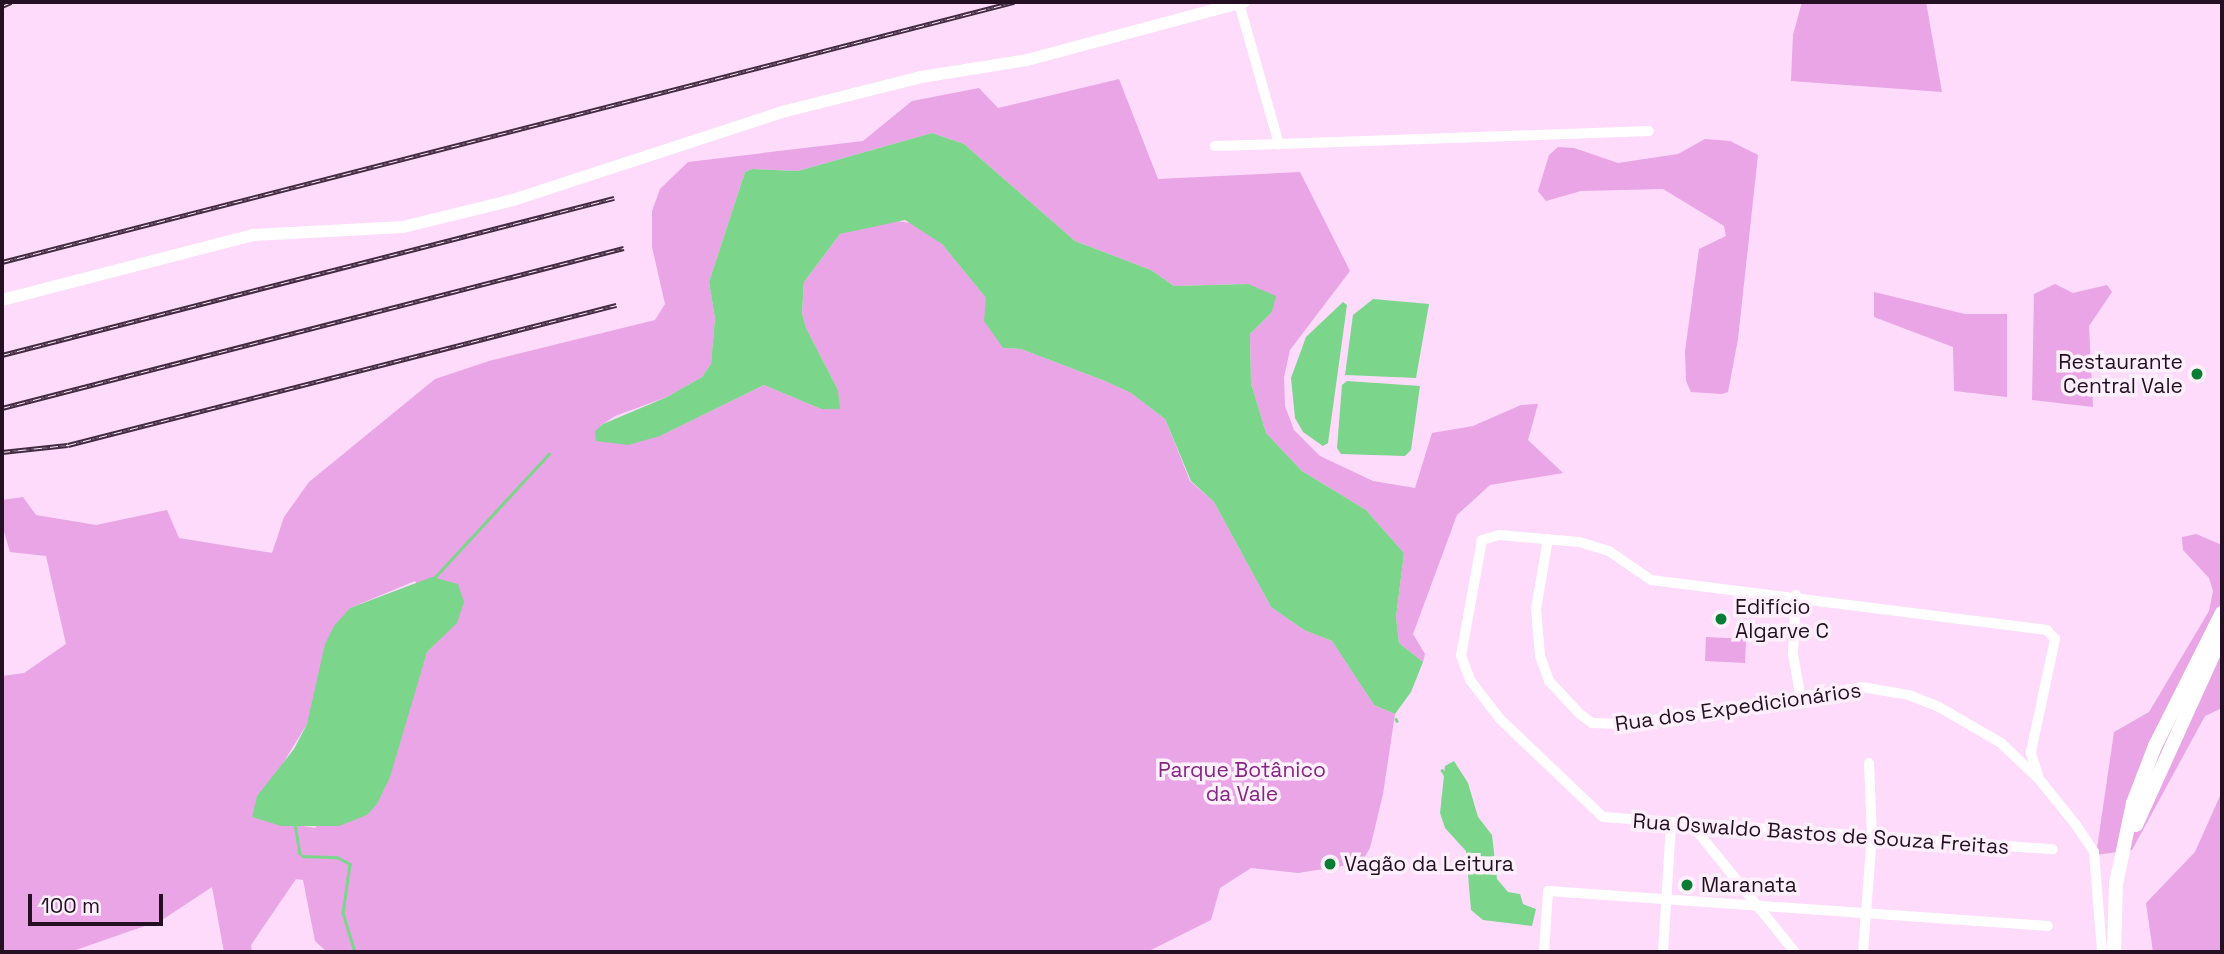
<!DOCTYPE html>
<meta charset="utf-8">
<style>
body{margin:0}
#map{position:relative;width:2224px;height:954px;overflow:hidden;background:#fedafb;font-family:"Space Grotesk",sans-serif}
div>[style]{position:absolute}
[style*='--x']{left:calc(var(--x)*1px);top:calc(var(--y)*1px);width:calc(var(--w)*1px);rotate:calc(var(--a)*1deg)}
.green>*{inset:0;background:#e9a5e5}
.water>*{inset:0;background:#7bd68b}
.stream>*{height:2.5px;margin:-1.25px;padding:0 1.25px;transform-origin:1.25px;border-radius:1.25px;background:#7bd68b}
.minor>*{height:10px;margin:-5px;padding:0 5px;transform-origin:5px;border-radius:5px;background:#fff}
.tertiary>*{height:12px;margin:-6px;padding:0 6px;transform-origin:6px;border-radius:6px;background:#fff}
.secondary>*{height:14px;margin:-7px;padding:0 7px;transform-origin:7px;border-radius:7px;background:#fff}
.rail>*{height:5px;margin-top:-2.5px;transform-origin:0;background:repeating-linear-gradient(90deg,#fdf0fc 0 8px,#422b41 0 16px);box-sizing:border-box;border-block:2px solid #422b41}
.dots>*{width:19px;height:19px;translate:-50% -50%;box-sizing:border-box;border:4px solid #fdf0fc;border-radius:50%}
span{translate:-50% -50%;white-space:nowrap;text-align:center;line-height:1.15;-webkit-text-stroke:7px #fdf0fc;paint-order:stroke}
.poi-label{font-size:21px;color:#240f23}
.right{translate:-100% -50%;text-align:right}
.left{translate:0 -50%;text-align:left}
.street-label{font-size:21px;color:#240f23}
.park-label{font-size:21px;color:#842683}
.frame{position:absolute;inset:0;border:4px solid #240f23;pointer-events:none}
.scale{position:absolute;left:28px;top:894px;width:135px;height:32px;box-sizing:border-box;border:4px solid #240f23;border-top:0;padding-left:9px;font-size:21px;line-height:24px;white-space:nowrap;color:#240f23;-webkit-text-stroke:5px #fdf0fc;paint-order:stroke}
</style>
<div id="map">
<div class="green">
<i style="clip-path:polygon(1802px 2px,1926px 2px,1942px 92px,1791px 81px,1793px 35px)"></i>
<i style="clip-path:polygon(evenodd,1119px 79px,1158px 179px,1300px 172px,1350px 271px,1290px 350px,1284px 377px,1285px 406px,1294px 430px,1320px 456px,1373px 481px,1415px 488px,1432px 433px,1473px 426px,1521px 405px,1538px 404px,1528px 440px,1563px 473px,1490px 485px,1457px 515px,1413px 634px,1425px 654px,1423px 662px,1399px 643px,1396px 617px,1404px 553px,1366px 510px,1302px 471px,1266px 433px,1251px 383px,1250px 334px,1272px 312px,1248px 284px,1174px 286px,1151px 270px,1075px 241px,964px 144px,932px 133px,798px 171px,752px 169px,745px 172px,709px 282px,715px 318px,711px 364px,702px 377px,667px 397px,615px 416px,600px 426px,660px 436px,764px 385px,821px 409px,838px 390px,806px 328px,802px 313px,804px 282px,840px 234px,890px 220px,917px 224px,942px 244px,986px 298px,1003px 348px,1021px 349px,1105px 381px,1131px 393px,1165px 419px,1190px 481px,1214px 502px,1271px 607px,1304px 630px,1332px 641px,1374px 705px,1395px 714px,1383px 794px,1370px 848px,1361px 863px,1298px 873px,1251px 868px,1220px 888px,1211px 920px,1147px 952px,327px 952px,315px 941px,303px 880px,296px 879px,251px 945px,252px 952px,224px 952px,212px 887px,162px 920px,70px 952px,2px 952px,2px 676px,24px 673px,66px 644px,46px 556px,10px 552px,2px 525px,2px 500px,23px 497px,36px 515px,96px 525px,167px 510px,179px 538px,272px 553px,284px 517px,309px 482px,435px 379px,489px 361px,655px 320px,665px 304px,652px 247px,652px 211px,660px 189px,688px 162px,863px 141px,912px 101px,979px 88px,998px 108px,1119px 79px,415px 581px,444px 635px,427px 652px,403px 724px,315px 828px,292px 824px,277px 773px,307px 724px,350px 608px,415px 581px)"></i>
<i style="clip-path:polygon(1705px 139px,1730px 141px,1758px 155px,1738px 339px,1728px 392px,1722px 394px,1691px 392px,1686px 381px,1685px 351px,1699px 249px,1726px 236px,1724px 226px,1663px 189px,1581px 191px,1546px 201px,1538px 191px,1549px 155px,1558px 147px,1574px 148px,1618px 163px,1678px 154px)"></i>
<i style="clip-path:polygon(2055px 284px,2073px 293px,2107px 285px,2112px 292px,2089px 326px,2093px 407px,2032px 400px,2034px 294px)"></i>
<i style="clip-path:polygon(1874px 292px,1965px 314px,2007px 314px,2007px 397px,1954px 391px,1953px 347px,1874px 317px)"></i>
<i style="clip-path:polygon(2196px 534px,2222px 545px,2222px 708px,2205px 716px,2132px 850px,2096px 855px,2114px 732px,2149px 712px,2209px 611px,2213px 591px,2209px 578px,2183px 550px,2182px 537px)"></i>
<i style="clip-path:polygon(1706px 637px,1746px 639px,1745px 663px,1705px 661px)"></i>
<i style="clip-path:polygon(2222px 775px,2222px 952px,2153px 952px,2146px 903px,2195px 852px,2220px 796px)"></i>
</div>
<div class="water">
<i style="clip-path:polygon(932px 133px,964px 144px,1075px 241px,1151px 270px,1174px 286px,1248px 284px,1276px 296px,1272px 312px,1250px 334px,1251px 383px,1266px 433px,1302px 471px,1366px 510px,1404px 553px,1396px 617px,1399px 643px,1423px 662px,1411px 692px,1395px 714px,1374px 705px,1332px 641px,1304px 630px,1271px 607px,1214px 502px,1191px 481px,1165px 419px,1131px 393px,1105px 381px,1021px 349px,1003px 348px,984px 321px,986px 298px,942px 244px,905px 220px,840px 234px,804px 282px,802px 313px,806px 328px,838px 390px,840px 409px,821px 409px,764px 385px,660px 436px,628px 445px,596px 441px,595px 431px,603px 424px,667px 397px,702px 377px,711px 364px,715px 318px,709px 282px,745px 172px,752px 169px,798px 171px)"></i>
<i style="clip-path:polygon(1373px 299px,1429px 304px,1416px 378px,1345px 375px,1353px 315px)"></i>
<i style="clip-path:polygon(1343px 302px,1347px 305px,1328px 443px,1323px 446px,1303px 432px,1295px 418px,1291px 378px,1306px 337px)"></i>
<i style="clip-path:polygon(1347px 381px,1420px 386px,1411px 450px,1405px 456px,1341px 454px,1337px 448px,1342px 385px)"></i>
<i style="clip-path:polygon(432px 577px,458px 584px,464px 602px,457px 623px,427px 652px,390px 777px,377px 804px,367px 815px,339px 826px,281px 826px,252px 817px,257px 796px,294px 749px,307px 724px,325px 644px,334px 626px,350px 608px)"></i>
<i style="clip-path:polygon(1454px 761px,1468px 783px,1478px 817px,1492px 835px,1497px 879px,1508px 892px,1520px 894px,1523px 904px,1536px 909px,1532px 926px,1483px 920px,1471px 910px,1466px 851px,1445px 828px,1440px 813px,1445px 766px)"></i>
</div>
<div class="stream">
<i style="--x:434;--y:578;--w:169;--a:-47.2"></i>
<i style="--x:1396;--y:719;--w:2;--a:63"></i>
<i style="--x:1442;--y:770;--w:7;--a:56"></i>
<i style="--x:295;--y:823;--w:31;--a:81"></i>
<i style="--x:302;--y:856;--w:35;--a:2"></i>
<i style="--x:337;--y:857;--w:15;--a:28"></i>
<i style="--x:350;--y:864;--w:49;--a:98.1"></i>
<i style="--x:343;--y:913;--w:41;--a:72.9"></i>
</div>
<div class="minor">
<i style="--x:1239;--y:3;--w:147;--a:74.2"></i>
<i style="--x:1279;--y:144;--w:370;--a:-2"></i>
<i style="--x:1215;--y:146;--w:64;--a:-1.8"></i>
<i style="--x:1548;--y:539;--w:71;--a:99.7"></i>
<i style="--x:1536;--y:609;--w:47;--a:85.1"></i>
<i style="--x:1540;--y:656;--w:27;--a:70"></i>
<i style="--x:1549;--y:681;--w:45;--a:46.8"></i>
<i style="--x:1580;--y:714;--w:15;--a:37"></i>
<i style="--x:1592;--y:723;--w:35;--a:2"></i>
<i style="--x:1627;--y:724;--w:238;--a:-8.9"></i>
<i style="--x:1862;--y:687;--w:48;--a:9.7"></i>
<i style="--x:1909;--y:695;--w:32;--a:22"></i>
<i style="--x:1939;--y:707;--w:72;--a:30.1"></i>
<i style="--x:2001;--y:743;--w:52;--a:43.5"></i>
<i style="--x:2039;--y:779;--w:59;--a:51.2"></i>
<i style="--x:2076;--y:825;--w:32;--a:56"></i>
<i style="--x:2094;--y:852;--w:100;--a:85.4"></i>
<i style="--x:1796;--y:595;--w:59;--a:92.9"></i>
<i style="--x:1793;--y:654;--w:41;--a:80.1"></i>
<i style="--x:2039;--y:779;--w:28;--a:-107"></i>
<i style="--x:2031;--y:752;--w:116;--a:-78"></i>
<i style="--x:2055;--y:639;--w:12;--a:-132"></i>
<i style="--x:2047;--y:630;--w:399;--a:-172.8"></i>
<i style="--x:1651;--y:580;--w:51;--a:-145.4"></i>
<i style="--x:1609;--y:551;--w:31;--a:-163"></i>
<i style="--x:1579;--y:542;--w:80;--a:-175"></i>
<i style="--x:1499;--y:535;--w:18;--a:164"></i>
<i style="--x:1482;--y:540;--w:117;--a:100.3"></i>
<i style="--x:1461;--y:655;--w:27;--a:70"></i>
<i style="--x:1470;--y:680;--w:49;--a:52.4"></i>
<i style="--x:1500;--y:719;--w:142;--a:43.6"></i>
<i style="--x:1603;--y:817;--w:451;--a:4.1"></i>
<i style="--x:1692;--y:825;--w:164;--a:51"></i>
<i style="--x:1544;--y:952;--w:61;--a:-86.2"></i>
<i style="--x:1548;--y:891;--w:501;--a:4"></i>
<i style="--x:1663;--y:952;--w:128;--a:-86.4"></i>
<i style="--x:1863;--y:952;--w:117;--a:-85.6"></i>
<i style="--x:1872;--y:835;--w:72;--a:-92.4"></i>
</div>
<div class="tertiary">
<i style="--x:2;--y:300;--w:259;--a:-14.5"></i>
<i style="--x:253;--y:235;--w:150;--a:-3.1"></i>
<i style="--x:403;--y:227;--w:113;--a:-13.8"></i>
<i style="--x:513;--y:200;--w:287;--a:-18.1"></i>
<i style="--x:786;--y:111;--w:139;--a:-14.1"></i>
<i style="--x:921;--y:77;--w:107;--a:-9.1"></i>
<i style="--x:1027;--y:60;--w:225;--a:-15"></i>
</div>
<div class="secondary">
<i style="--x:2136;--y:825;--w:209;--a:-65.6"></i>
<i style="--x:2114;--y:952;--w:68;--a:-88.3"></i>
<i style="--x:2116;--y:884;--w:83;--a:-78.1"></i>
<i style="--x:2133;--y:803;--w:61;--a:-68.9"></i>
<i style="--x:2155;--y:746;--w:149;--a:-63.3"></i>
</div>
<div class="rail">
<i style="--x:2;--y:6;--w:10;--a:-24"></i>
<i style="--x:2;--y:262;--w:1045;--a:-14.41"></i>
<i style="--x:2;--y:355;--w:632;--a:-14.39"></i>
<i style="--x:2;--y:408;--w:642;--a:-14.43"></i>
<i style="--x:2;--y:452;--w:66;--a:-6.1"></i>
<i style="--x:68;--y:445;--w:566;--a:-14.33"></i>
</div>
<div class="dots">
<i style="left:2197px;top:374px;background:#097d33"></i>
<i style="left:1721px;top:619px;background:#097d33"></i>
<i style="left:1330px;top:864px;background:#097d33"></i>
<i style="left:1687px;top:885px;background:#097d33"></i>
</div>
<div class="poi-label">
<span class="right" style="left:2183px;top:374px">Restaurante<br>Central Vale</span>
<span class="left" style="left:1735px;top:619px">Edifício<br>Algarve C</span>
<span class="left" style="left:1344px;top:864px">Vagão da Leitura</span>
<span class="left" style="left:1701px;top:885px">Maranata</span>
</div>
<div class="street-label">
<span style="left:1738px;top:707px;rotate:-8deg">Rua dos Expedicionários</span>
<span style="left:1821px;top:834px;rotate:4deg">Rua Oswaldo Bastos de Souza Freitas</span>
</div>
<div class="park-label">
<span style="left:1242px;top:782px">Parque Botânico<br>da Vale</span>
</div>
<div class="frame"></div>
<div class="scale">100 m</div>
</div>
